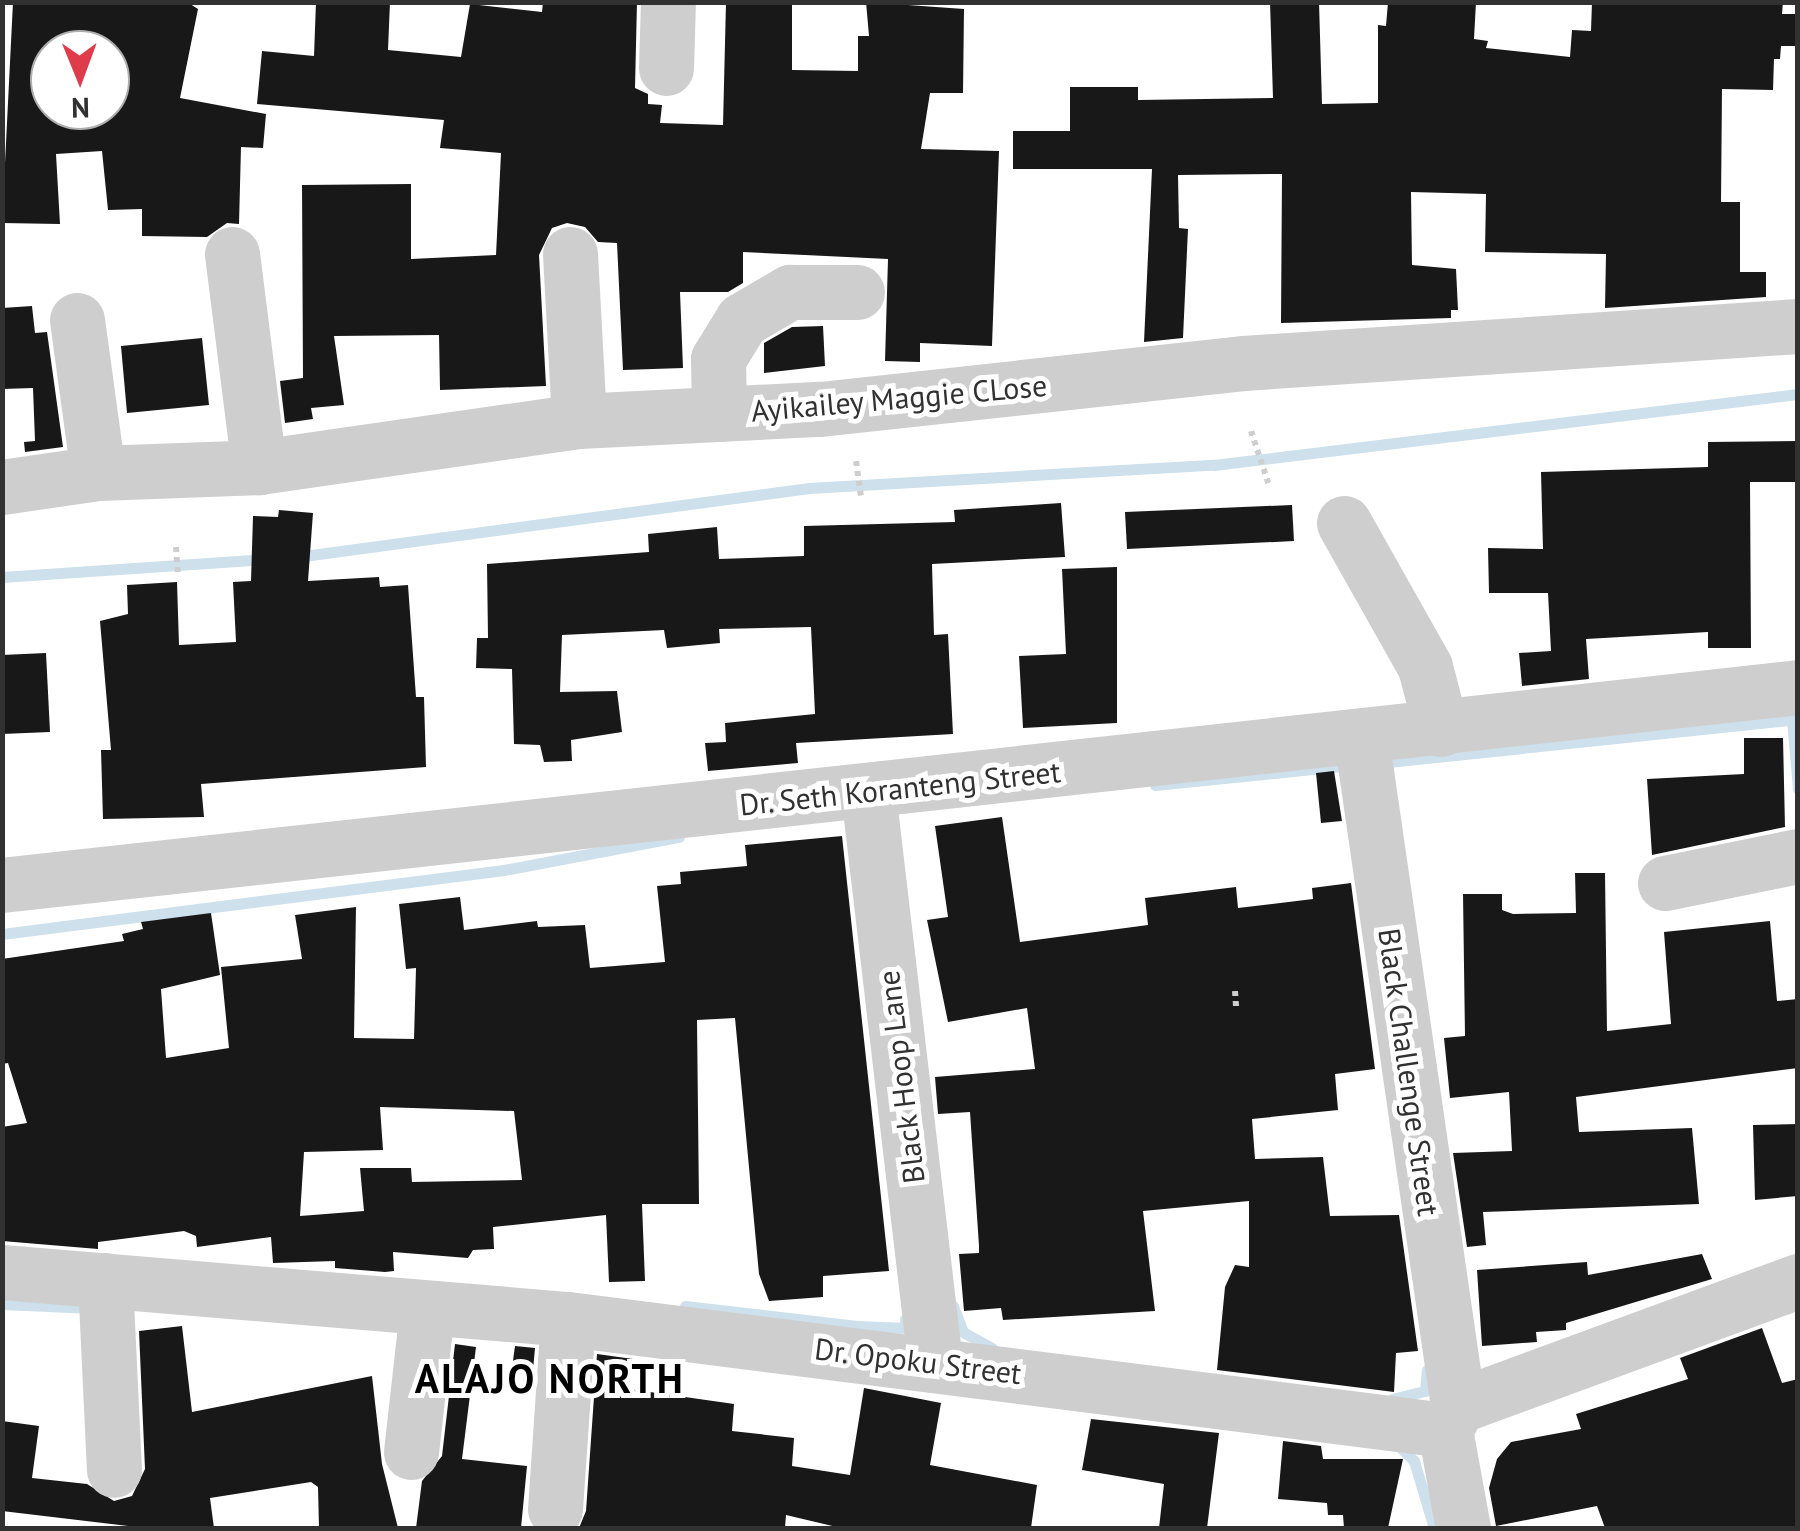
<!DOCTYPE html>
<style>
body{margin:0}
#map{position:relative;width:1800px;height:1531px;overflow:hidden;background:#fff;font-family:"PT Sans",sans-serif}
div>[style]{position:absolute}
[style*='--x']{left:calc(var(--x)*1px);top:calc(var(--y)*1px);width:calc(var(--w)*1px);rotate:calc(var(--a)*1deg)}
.stream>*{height:11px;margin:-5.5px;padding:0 5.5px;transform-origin:5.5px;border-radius:5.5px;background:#cde0eb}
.building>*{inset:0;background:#181818}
.path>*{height:6px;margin-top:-3px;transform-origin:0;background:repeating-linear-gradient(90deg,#cecece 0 5px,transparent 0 10px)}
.minor>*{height:55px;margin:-27.5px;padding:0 27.5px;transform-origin:27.5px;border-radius:27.5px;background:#cecece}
span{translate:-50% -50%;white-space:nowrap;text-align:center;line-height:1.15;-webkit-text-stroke:10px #fff;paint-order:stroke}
.street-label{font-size:30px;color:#313131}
.district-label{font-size:40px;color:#000;font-weight:700;letter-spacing:2.5px}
.frame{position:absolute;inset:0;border:5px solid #313131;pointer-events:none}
.north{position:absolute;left:30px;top:30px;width:100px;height:100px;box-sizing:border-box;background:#fff;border:2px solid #adadad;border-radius:50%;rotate:179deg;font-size:28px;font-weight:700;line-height:40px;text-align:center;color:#313131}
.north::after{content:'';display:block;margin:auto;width:35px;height:45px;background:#df3b4b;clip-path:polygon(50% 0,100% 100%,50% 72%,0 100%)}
</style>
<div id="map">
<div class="stream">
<i style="--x:296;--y:557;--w:518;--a:-7.66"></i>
<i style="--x:809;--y:488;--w:406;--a:-3.3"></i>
<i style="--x:1214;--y:465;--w:588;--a:-6.93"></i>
<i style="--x:2;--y:577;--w:262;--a:-3.9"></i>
<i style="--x:1792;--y:720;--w:69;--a:85"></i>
<i style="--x:1379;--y:763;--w:421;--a:-6"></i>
<i style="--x:1155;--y:785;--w:197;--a:-5.8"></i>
<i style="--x:2;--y:934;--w:506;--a:-7.27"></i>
<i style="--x:504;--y:870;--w:178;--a:-10.7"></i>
<i style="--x:2;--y:1304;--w:91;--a:2.5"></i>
<i style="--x:685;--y:1306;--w:173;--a:6.6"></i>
<i style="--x:857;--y:1326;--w:49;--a:2.3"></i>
<i style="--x:906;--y:1328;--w:9;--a:-96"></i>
<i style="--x:953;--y:1306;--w:28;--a:69"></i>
<i style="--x:963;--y:1332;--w:33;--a:29"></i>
<i style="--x:1392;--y:1399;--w:34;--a:-14"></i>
<i style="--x:1425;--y:1391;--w:21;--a:-85"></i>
<i style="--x:1398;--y:1445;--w:23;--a:45"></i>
<i style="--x:1414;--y:1461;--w:70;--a:73.4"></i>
</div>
<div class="building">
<i style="clip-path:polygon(evenodd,13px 2px,187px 2px,198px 9px,180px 98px,266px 114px,263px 148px,241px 147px,239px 224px,227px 223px,207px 237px,142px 236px,142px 209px,108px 210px,102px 151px,56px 154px,60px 224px,2px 223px,13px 2px,50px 50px,110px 50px,110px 110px,50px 110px,50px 50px)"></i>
<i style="clip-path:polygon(316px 2px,390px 2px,388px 50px,461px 57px,470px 4px,542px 12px,543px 2px,637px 2px,635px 88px,648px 94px,648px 104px,662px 105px,660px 123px,723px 125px,726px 2px,792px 2px,792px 70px,858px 71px,858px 36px,869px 36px,866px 2px,964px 9px,963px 93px,930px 93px,921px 149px,999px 151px,992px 346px,920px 343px,920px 362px,885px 361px,888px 259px,743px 252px,743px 283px,728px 292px,680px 292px,683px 368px,623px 370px,617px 243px,598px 242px,585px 227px,567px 223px,552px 228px,539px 255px,546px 386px,440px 390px,439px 335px,334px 336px,344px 405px,311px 408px,313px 419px,285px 423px,280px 381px,303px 378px,302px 185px,411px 184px,411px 259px,496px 255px,501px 153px,440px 148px,444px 120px,257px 104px,262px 51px,314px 56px)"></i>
<i style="clip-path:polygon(1270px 2px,1319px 2px,1322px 104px,1378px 103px,1378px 25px,1386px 26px,1388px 2px,1476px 2px,1474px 39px,1488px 41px,1486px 48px,1570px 57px,1572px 30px,1591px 31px,1592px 2px,1783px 2px,1782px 14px,1797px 14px,1796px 46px,1781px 46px,1780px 59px,1774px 59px,1773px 90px,1722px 89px,1721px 202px,1740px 202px,1740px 272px,1766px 272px,1766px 297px,1605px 308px,1606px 254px,1485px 252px,1486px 194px,1411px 192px,1412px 265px,1456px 269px,1458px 310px,1451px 310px,1451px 318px,1281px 323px,1282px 174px,1178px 175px,1179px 228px,1188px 229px,1183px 338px,1144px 342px,1152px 169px,1013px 169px,1013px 131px,1070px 131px,1070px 87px,1138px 87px,1138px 100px,1273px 98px)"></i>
<i style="clip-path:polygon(32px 306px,35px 333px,47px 332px,63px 447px,25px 452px,24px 442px,35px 441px,33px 388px,2px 389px,2px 308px)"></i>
<i style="clip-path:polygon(823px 326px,825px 366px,764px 373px,764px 343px,792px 327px)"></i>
<i style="clip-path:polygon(202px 338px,209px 405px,127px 413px,121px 346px)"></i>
<i style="clip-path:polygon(1798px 441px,1798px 482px,1750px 482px,1751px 648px,1708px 648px,1708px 632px,1586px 639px,1589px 679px,1522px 686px,1519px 653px,1551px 651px,1548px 593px,1489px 593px,1488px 548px,1543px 549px,1541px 472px,1708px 467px,1708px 442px)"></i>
<i style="clip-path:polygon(1061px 503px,1065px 557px,932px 564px,934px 635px,948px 634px,953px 734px,796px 743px,798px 763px,708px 771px,705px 743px,726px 742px,725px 723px,815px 714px,811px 627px,719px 629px,720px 643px,667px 648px,664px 630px,562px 635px,560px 692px,617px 691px,622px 732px,571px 740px,572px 761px,544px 762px,540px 745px,514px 744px,512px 669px,476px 668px,477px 638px,488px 638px,487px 564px,649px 552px,648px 534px,717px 527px,719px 559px,804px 556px,804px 526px,955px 522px,954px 510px)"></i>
<i style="clip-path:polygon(1292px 505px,1294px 541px,1127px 549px,1125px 512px)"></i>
<i style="clip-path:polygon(279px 510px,313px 513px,308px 581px,379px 577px,380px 587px,408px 585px,416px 697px,424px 697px,426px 767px,201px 784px,204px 817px,103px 819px,101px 750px,111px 750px,100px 621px,128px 614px,127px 585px,177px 582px,179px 645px,236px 642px,233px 582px,251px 581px,253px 516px,278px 517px)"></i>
<i style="clip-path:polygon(1117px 567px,1117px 723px,1023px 728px,1019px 656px,1066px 654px,1062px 569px)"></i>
<i style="clip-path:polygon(46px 653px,50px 732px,2px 734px,2px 655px)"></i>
<i style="clip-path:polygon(1744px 738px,1783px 738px,1785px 827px,1652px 855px,1647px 779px,1744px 774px)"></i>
<i style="clip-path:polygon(1334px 771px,1342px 821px,1321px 823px,1316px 773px)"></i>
<i style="clip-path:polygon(1002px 817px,1020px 942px,1148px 925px,1145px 898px,1236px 887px,1238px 908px,1313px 899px,1312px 888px,1351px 883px,1375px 1069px,1335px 1074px,1338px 1110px,1252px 1119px,1255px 1159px,1323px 1157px,1330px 1216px,1399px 1215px,1418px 1351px,1396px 1353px,1394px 1392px,1217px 1370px,1225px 1287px,1235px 1265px,1249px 1267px,1249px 1201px,1143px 1211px,1155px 1311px,1003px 1320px,1001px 1308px,964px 1311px,959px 1254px,979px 1253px,979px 1246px,970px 1112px,938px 1114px,935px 1077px,1035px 1069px,1027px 1008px,948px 1022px,927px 920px,948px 917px,935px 826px)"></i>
<i style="clip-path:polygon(evenodd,842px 836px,889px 1271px,823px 1276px,823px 1297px,769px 1301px,759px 1274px,735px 1018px,697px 1020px,699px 1204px,642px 1204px,645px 1281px,609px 1282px,606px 1215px,493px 1227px,494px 1249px,473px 1250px,468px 1258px,393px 1252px,394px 1271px,385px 1272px,335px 1268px,335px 1261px,273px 1263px,271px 1237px,197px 1247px,196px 1236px,184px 1231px,98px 1242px,98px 1249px,2px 1241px,2px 1127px,27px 1123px,8px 1063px,2px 1064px,2px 959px,124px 941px,122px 934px,143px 929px,141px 922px,211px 913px,220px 975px,161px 989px,166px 1058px,229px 1048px,221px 967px,302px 959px,295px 915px,356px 907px,354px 1038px,414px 1039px,416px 968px,406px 969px,399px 904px,460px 897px,464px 930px,537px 921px,538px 927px,585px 925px,590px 968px,665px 962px,657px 886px,681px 884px,680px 872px,747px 866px,745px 845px,842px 836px,380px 1107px,514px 1111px,522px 1180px,412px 1182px,411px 1168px,360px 1168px,364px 1211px,300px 1216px,304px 1152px,383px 1150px,380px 1107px)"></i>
<i style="clip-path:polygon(1575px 873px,1605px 873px,1607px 1031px,1671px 1024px,1664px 932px,1770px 921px,1777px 1001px,1798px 999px,1798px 1068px,1576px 1097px,1579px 1132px,1692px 1128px,1699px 1204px,1483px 1212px,1486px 1245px,1467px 1247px,1453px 1153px,1512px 1151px,1509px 1092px,1450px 1098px,1444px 1038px,1465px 1036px,1463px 894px,1502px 894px,1502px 910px,1513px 914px,1576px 913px)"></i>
<i style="clip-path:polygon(1798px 1124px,1798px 1196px,1755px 1200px,1753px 1125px)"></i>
<i style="clip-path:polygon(1702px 1254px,1712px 1279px,1566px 1323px,1566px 1330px,1536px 1332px,1537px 1342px,1482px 1346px,1477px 1270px,1587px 1262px,1588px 1275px)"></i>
<i style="clip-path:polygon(182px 1326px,192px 1412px,372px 1376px,382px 1464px,398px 1528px,319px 1528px,318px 1487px,311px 1482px,210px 1498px,214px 1528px,145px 1528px,2px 1511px,2px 1421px,39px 1426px,32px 1478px,87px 1484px,114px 1501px,132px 1496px,145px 1469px,139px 1331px)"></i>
<i style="clip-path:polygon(1762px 1328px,1782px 1383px,1798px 1379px,1798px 1528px,1605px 1528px,1597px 1506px,1496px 1526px,1489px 1488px,1497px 1459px,1511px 1442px,1581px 1429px,1576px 1414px,1688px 1379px,1680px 1358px)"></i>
<i style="clip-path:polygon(455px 1344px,476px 1347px,462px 1459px,527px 1466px,521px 1528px,416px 1528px,422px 1481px,442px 1456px)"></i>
<i style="clip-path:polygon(515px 1346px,535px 1348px,533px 1370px,512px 1368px)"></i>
<i style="clip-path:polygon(597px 1354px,633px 1359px,629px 1389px,734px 1404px,732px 1431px,794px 1438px,792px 1466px,850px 1475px,864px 1388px,941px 1403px,930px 1465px,1037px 1485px,1031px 1528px,841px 1528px,786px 1515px,785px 1528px,579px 1528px,586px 1511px)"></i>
<i style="clip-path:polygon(1091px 1419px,1219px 1433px,1207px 1528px,1159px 1528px,1164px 1484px,1082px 1470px)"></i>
<i style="clip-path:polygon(1283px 1441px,1321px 1446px,1323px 1459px,1403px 1459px,1388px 1528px,1344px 1528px,1343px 1515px,1328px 1515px,1327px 1503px,1278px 1499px)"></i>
</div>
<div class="path">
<i style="--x:1251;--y:431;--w:57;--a:71.6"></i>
<i style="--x:856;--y:461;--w:35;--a:82"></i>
<i style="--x:176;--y:547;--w:27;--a:86"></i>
<i style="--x:1235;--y:991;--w:16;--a:86"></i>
</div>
<div class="minor">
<i style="--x:666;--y:68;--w:66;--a:-88.3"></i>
<i style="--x:232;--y:254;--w:215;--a:82.8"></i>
<i style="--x:570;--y:254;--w:167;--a:86.9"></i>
<i style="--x:77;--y:320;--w:154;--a:82.2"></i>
<i style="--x:719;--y:414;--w:55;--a:-91"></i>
<i style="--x:718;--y:359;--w:46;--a:-58.4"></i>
<i style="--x:742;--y:320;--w:56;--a:-30.3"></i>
<i style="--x:790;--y:292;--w:67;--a:0"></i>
<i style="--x:2;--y:487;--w:97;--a:-8.3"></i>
<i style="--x:98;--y:473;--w:161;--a:-2.1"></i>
<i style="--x:259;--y:467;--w:323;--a:-8.2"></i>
<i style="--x:579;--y:421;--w:241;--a:-2.9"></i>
<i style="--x:820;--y:409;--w:425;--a:-6.2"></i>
<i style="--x:1243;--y:363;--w:556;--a:-3.81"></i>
<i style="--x:1344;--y:523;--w:165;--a:60.6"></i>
<i style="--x:1425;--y:667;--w:64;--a:75.5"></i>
<i style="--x:1361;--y:737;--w:676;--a:81.75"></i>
<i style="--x:868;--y:792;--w:574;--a:83.3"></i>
<i style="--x:1665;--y:883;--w:136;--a:-11.5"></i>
<i style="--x:2;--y:885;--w:1807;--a:-6.29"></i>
<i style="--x:2;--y:1272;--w:568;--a:4.75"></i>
<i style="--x:568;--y:1319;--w:884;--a:7.21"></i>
<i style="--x:105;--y:1280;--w:190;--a:87.3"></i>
<i style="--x:1445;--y:1430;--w:27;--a:-62"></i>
<i style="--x:1458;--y:1406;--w:362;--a:-20.2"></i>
<i style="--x:1445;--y:1430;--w:100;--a:79.6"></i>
<i style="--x:411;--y:1452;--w:143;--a:-83.6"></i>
<i style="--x:555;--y:1509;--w:190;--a:-86.1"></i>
</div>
<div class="street-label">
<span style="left:899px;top:398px;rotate:-5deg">Ayikailey Maggie CLose</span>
<span style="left:900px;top:788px;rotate:-6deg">Dr. Seth Koranteng Street</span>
<span style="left:1409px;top:1072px;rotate:82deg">Black Challenge Street</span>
<span style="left:901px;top:1077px;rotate:-97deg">Black Hoop Lane</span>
<span style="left:918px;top:1361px;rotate:7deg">Dr. Opoku Street</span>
</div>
<div class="district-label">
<span style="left:550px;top:1378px">ALAJO NORTH</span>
</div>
<div class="frame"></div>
<div class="north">N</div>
</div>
